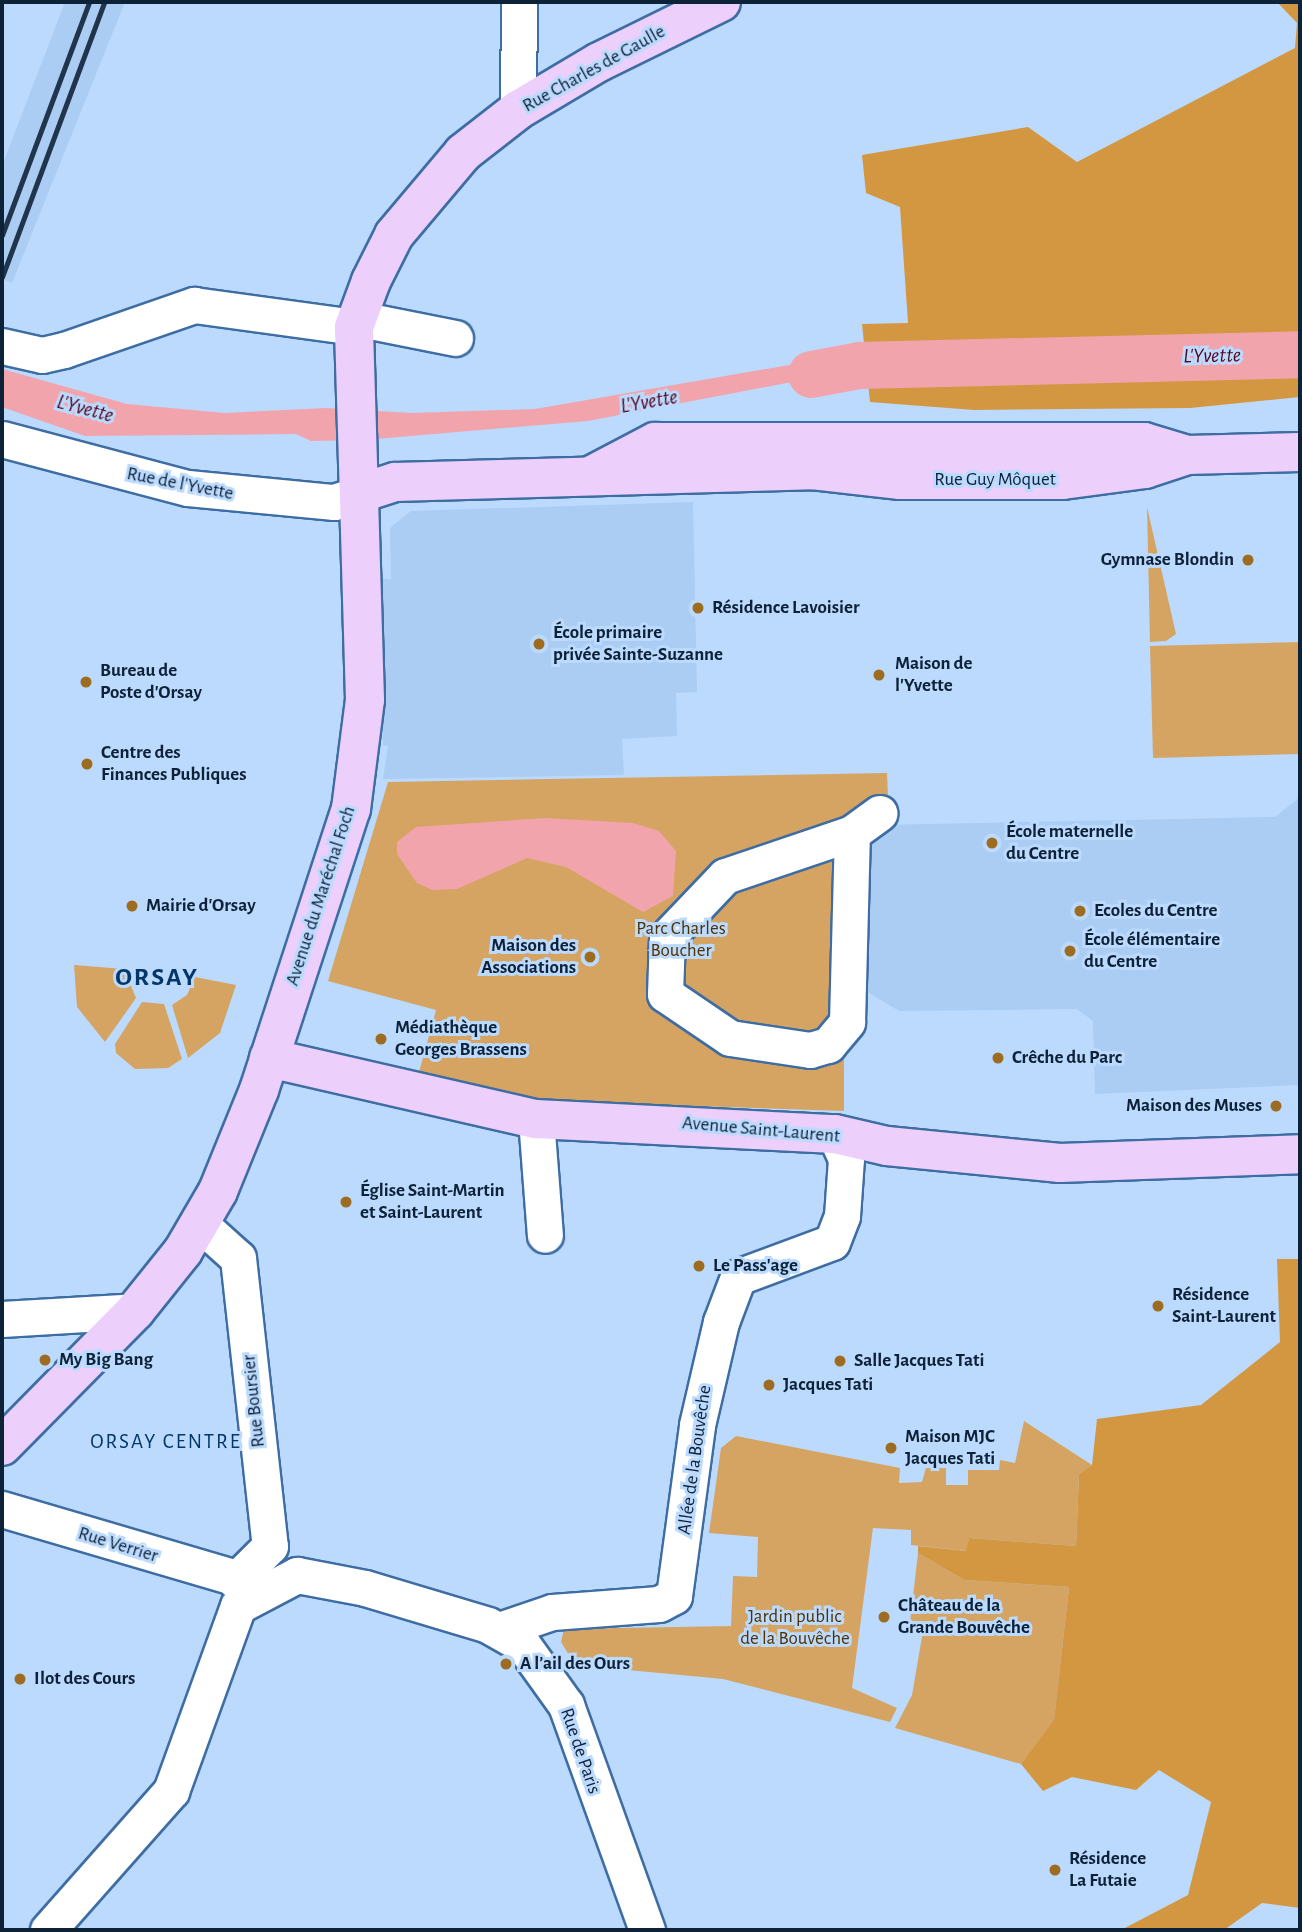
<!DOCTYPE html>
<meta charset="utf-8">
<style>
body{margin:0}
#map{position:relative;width:1302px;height:1932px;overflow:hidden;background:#bbdafe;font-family:"Alegreya Sans",sans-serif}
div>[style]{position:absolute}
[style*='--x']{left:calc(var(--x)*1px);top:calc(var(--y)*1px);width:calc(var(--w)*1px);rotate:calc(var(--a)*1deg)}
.built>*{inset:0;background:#abccf3}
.green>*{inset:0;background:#d5a462}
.forest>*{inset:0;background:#d39741}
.water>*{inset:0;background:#f2a4ac}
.river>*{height:47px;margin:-23.5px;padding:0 23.5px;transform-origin:23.5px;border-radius:23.5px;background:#f2a4ac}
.roads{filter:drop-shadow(2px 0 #3e6da3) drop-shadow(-2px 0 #3e6da3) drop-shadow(0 2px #3e6da3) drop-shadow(0 -2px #3e6da3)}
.minor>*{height:35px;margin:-17.5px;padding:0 17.5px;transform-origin:17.5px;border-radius:17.5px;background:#fff}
.major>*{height:38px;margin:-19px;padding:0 19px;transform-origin:19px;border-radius:19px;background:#ecd0fb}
.rail>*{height:5px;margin:-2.5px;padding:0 2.5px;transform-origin:2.5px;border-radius:2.5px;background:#20354c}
.dots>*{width:19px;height:19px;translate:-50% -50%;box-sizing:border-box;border:4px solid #bbdafe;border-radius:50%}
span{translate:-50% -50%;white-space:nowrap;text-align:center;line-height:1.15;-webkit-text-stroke:6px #bbdafe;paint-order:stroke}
.street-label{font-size:19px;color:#0d2137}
.poi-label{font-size:19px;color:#0d2137;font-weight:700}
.right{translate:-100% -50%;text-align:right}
.left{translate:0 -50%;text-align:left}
.park-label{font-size:19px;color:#503200}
.water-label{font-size:21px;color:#530219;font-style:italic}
.neighbourhood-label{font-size:21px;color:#043769;letter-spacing:2px}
.district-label{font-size:26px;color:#043769;font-weight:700;letter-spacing:2px}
.frame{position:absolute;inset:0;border:4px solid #0d2137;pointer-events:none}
</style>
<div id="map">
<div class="built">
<i style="clip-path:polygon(65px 2px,125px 2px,12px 283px,2px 279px,2px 166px)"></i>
<i style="clip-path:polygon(693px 502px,697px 692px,676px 693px,677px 736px,622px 739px,624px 775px,383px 779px,388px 746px,383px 745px,379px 579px,391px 579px,390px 528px,411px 511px)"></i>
<i style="clip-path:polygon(1300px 797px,1300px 1085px,1095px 1094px,1093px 1021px,1077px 1009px,899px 1011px,856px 985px,863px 837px,881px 825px,1275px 817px)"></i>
</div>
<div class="green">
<i style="clip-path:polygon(1147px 507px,1176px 634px,1166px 641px,1150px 642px)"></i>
<i style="clip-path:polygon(1300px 642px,1300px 754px,1153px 758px,1150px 646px)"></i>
<i style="clip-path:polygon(887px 773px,889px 822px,844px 843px,844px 1111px,544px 1101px,418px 1076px,436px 1010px,328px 981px,388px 782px)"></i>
<i style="clip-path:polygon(74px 965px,124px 969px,136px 998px,105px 1042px,77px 1007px)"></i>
<i style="clip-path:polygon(195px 977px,236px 985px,220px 1033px,188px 1058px,172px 1005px,187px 995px)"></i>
<i style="clip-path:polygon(142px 1002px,164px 1004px,182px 1059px,168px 1068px,135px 1069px,116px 1053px,115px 1044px)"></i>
<i style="clip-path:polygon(1024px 1421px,1092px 1465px,1079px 1474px,1076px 1546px,969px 1538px,967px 1551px,911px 1545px,911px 1530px,873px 1528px,852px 1688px,897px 1708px,890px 1722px,723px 1679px,575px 1665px,561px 1642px,564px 1629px,731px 1626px,733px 1576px,757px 1577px,758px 1537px,709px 1533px,721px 1448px,736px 1436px,900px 1468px,899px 1483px,922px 1482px,926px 1468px,946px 1468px,946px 1485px,968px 1485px,968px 1470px,999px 1470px,1000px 1460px,1015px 1463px)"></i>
<i style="clip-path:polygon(918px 1553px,964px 1580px,1069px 1587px,1054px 1721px,1021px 1764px,895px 1728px,912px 1695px,924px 1625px,910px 1622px)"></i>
</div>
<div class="forest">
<i style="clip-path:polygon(1277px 2px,1300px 2px,1300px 397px,1190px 408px,974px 410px,870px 402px,862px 324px,908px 323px,900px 207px,866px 193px,862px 155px,1028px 127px,1077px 162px,1295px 48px,1297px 23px)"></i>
<i style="clip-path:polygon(1277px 1259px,1300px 1259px,1300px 1908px,1262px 1903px,1224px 1930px,1121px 1930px,1188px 1895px,1211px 1802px,1159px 1770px,1136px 1790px,1072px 1777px,1043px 1791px,1021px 1764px,1054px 1720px,1069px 1587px,964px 1580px,918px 1553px,918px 1546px,966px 1551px,969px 1538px,1076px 1546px,1079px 1474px,1092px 1465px,1097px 1419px,1201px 1405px,1280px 1342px)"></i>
</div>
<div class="water">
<i style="clip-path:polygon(870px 351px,878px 383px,802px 380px,588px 421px,364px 440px,311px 441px,296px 434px,85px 436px,2px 407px,2px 369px,127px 404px,225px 413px,326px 408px,412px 413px,535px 409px)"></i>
<i style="clip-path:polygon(545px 818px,633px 823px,659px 831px,676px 851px,673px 896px,643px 912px,566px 867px,527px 858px,457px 889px,432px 890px,417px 883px,397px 854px,397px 842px,416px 827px)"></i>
</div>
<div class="river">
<i style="--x:811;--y:374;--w:49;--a:-10.6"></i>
<i style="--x:859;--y:365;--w:441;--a:-1.4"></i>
</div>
<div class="roads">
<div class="minor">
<i style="--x:518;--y:110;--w:108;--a:-89.5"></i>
<i style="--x:355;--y:318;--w:102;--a:11.3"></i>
<i style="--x:2;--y:346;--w:41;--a:12.7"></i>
<i style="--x:42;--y:355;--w:23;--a:-13"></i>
<i style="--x:64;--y:350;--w:138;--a:-19.1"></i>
<i style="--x:194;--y:305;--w:162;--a:7.8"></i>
<i style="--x:2;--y:439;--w:192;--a:14.8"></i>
<i style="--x:188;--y:488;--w:147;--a:5.5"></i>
<i style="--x:334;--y:502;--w:28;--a:-18"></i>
<i style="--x:852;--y:833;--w:134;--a:161.3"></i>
<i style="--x:725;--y:876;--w:84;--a:133.6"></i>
<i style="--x:667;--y:937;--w:57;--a:92"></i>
<i style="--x:665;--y:994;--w:78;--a:34.1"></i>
<i style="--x:730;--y:1038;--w:81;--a:8.5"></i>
<i style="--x:810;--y:1050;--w:19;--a:-16"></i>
<i style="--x:828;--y:1045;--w:30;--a:-50"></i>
<i style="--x:847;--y:1022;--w:189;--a:-88.5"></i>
<i style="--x:852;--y:833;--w:34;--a:-36"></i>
<i style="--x:536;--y:1119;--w:116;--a:85.6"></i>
<i style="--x:199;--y:1223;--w:52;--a:41.9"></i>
<i style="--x:238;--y:1258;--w:290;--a:83.7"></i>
<i style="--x:270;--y:1546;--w:49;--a:135"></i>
<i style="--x:2;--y:1319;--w:133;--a:-3.4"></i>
<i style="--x:2;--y:1509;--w:266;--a:16.4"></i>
<i style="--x:499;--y:1630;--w:56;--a:-18.8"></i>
<i style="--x:552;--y:1612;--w:107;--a:-4.3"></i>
<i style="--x:659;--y:1604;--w:17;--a:-28"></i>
<i style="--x:674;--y:1596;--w:173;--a:-82.3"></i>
<i style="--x:697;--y:1425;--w:106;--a:-76.9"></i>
<i style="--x:721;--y:1322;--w:48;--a:-69.3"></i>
<i style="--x:738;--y:1277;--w:100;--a:-20.4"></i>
<i style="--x:832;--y:1242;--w:28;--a:-69"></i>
<i style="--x:842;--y:1216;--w:57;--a:-86"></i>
<i style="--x:846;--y:1159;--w:27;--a:-114"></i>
<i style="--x:48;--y:1930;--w:186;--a:-48.5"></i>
<i style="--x:171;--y:1791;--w:197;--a:-70.1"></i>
<i style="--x:238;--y:1606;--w:67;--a:-27.7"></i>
<i style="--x:297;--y:1575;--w:69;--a:10.8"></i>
<i style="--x:365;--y:1588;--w:128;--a:16.7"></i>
<i style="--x:488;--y:1625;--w:40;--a:29.7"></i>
<i style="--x:523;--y:1645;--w:74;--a:54.4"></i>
<i style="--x:566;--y:1705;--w:239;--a:70.2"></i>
</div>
<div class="major">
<i style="--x:594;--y:474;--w:69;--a:-27.7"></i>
<i style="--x:655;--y:442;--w:489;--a:0"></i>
<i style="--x:1144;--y:442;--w:45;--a:16.8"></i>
<i style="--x:361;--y:493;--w:36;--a:-18"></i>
<i style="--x:395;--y:482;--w:417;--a:-1.6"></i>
<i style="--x:812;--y:470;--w:89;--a:6.5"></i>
<i style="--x:900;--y:480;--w:163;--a:0"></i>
<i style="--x:1063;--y:480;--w:83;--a:-7.6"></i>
<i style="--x:1145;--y:469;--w:44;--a:-18.4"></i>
<i style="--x:1187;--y:455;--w:113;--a:-1.5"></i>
<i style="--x:269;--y:1058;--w:274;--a:12.9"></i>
<i style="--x:536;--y:1119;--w:299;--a:2.9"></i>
<i style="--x:835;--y:1134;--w:53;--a:13"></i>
<i style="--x:887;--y:1146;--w:174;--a:5.6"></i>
<i style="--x:1060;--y:1163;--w:240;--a:-2.1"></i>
<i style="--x:2;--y:1446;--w:190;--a:-45.4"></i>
<i style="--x:135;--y:1311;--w:77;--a:-51.3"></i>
<i style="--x:183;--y:1251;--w:69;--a:-59.7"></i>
<i style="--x:218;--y:1191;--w:109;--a:-67.9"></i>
<i style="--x:259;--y:1090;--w:296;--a:-71.9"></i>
<i style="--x:351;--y:809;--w:110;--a:-82.7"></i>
<i style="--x:365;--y:700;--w:373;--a:-91.7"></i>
<i style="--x:354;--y:327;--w:49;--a:-69.7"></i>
<i style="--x:371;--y:281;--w:51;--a:-63.4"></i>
<i style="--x:394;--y:235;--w:107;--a:-49.9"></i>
<i style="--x:463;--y:153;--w:70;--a:-38"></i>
<i style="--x:518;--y:110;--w:94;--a:-30.7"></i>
<i style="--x:599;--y:62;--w:136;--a:-26.2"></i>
</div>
</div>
<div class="rail">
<i style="--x:2;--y:235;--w:249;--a:-69.5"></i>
<i style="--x:2;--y:277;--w:293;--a:-69.6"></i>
</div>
<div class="dots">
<i style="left:1248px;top:560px;background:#9d6c20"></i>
<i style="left:698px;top:608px;background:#9d6c20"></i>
<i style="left:539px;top:644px;background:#9d6c20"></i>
<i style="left:879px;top:675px;background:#9d6c20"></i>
<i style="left:86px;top:682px;background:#9d6c20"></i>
<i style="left:87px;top:764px;background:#9d6c20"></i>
<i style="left:992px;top:843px;background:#9d6c20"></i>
<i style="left:132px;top:906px;background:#9d6c20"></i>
<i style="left:1080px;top:911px;background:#9d6c20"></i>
<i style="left:1070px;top:951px;background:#9d6c20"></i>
<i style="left:590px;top:957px;background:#9d6c20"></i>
<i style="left:381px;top:1039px;background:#9d6c20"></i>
<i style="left:998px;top:1058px;background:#9d6c20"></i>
<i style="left:1276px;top:1106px;background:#9d6c20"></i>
<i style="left:346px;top:1202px;background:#9d6c20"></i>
<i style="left:699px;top:1266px;background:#9d6c20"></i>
<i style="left:1158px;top:1306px;background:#9d6c20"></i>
<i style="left:45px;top:1360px;background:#9d6c20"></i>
<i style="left:840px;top:1361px;background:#9d6c20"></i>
<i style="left:769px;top:1385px;background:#9d6c20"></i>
<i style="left:891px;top:1448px;background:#9d6c20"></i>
<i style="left:884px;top:1617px;background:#9d6c20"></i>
<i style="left:506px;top:1664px;background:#9d6c20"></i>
<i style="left:20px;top:1679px;background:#9d6c20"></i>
<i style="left:1055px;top:1870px;background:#9d6c20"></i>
</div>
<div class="street-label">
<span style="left:594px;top:69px;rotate:-29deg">Rue Charles de Gaulle</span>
<span style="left:995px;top:480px">Rue Guy Môquet</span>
<span style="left:180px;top:484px;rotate:11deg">Rue de l'Yvette</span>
<span style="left:321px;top:896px;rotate:-72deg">Avenue du Maréchal Foch</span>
<span style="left:761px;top:1130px;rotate:5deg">Avenue Saint-Laurent</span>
<span style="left:254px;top:1401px;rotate:-96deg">Rue Boursier</span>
<span style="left:695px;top:1460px;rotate:-82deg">Allée de la Bouvêche</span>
<span style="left:118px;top:1545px;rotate:17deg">Rue Verrier</span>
<span style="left:580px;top:1751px;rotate:71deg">Rue de Paris</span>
</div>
<div class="poi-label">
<span class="right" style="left:1234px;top:560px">Gymnase Blondin</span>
<span class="left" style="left:712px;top:608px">Résidence Lavoisier</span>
<span class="left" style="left:553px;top:644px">École primaire<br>privée Sainte-Suzanne</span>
<span class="left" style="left:895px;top:675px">Maison de<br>l'Yvette</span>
<span class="left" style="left:100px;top:682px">Bureau de<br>Poste d'Orsay</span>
<span class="left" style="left:101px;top:764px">Centre des<br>Finances Publiques</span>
<span class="left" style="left:1006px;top:843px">École maternelle<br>du Centre</span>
<span class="left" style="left:146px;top:906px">Mairie d'Orsay</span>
<span class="left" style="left:1094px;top:911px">Ecoles du Centre</span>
<span class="left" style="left:1084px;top:951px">École élémentaire<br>du Centre</span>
<span class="right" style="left:576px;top:957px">Maison des<br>Associations</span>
<span class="left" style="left:395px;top:1039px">Médiathèque<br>Georges Brassens</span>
<span class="left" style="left:1012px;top:1058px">Crêche du Parc</span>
<span class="right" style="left:1262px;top:1106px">Maison des Muses</span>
<span class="left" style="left:360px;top:1202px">Église Saint-Martin<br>et Saint-Laurent</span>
<span class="left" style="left:713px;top:1266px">Le Pass'age</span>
<span class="left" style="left:1172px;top:1306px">Résidence<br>Saint-Laurent</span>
<span class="left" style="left:59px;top:1360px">My Big Bang</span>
<span class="left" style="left:854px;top:1361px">Salle Jacques Tati</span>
<span class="left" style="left:783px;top:1385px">Jacques Tati</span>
<span class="left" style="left:905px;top:1448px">Maison MJC<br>Jacques Tati</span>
<span class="left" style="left:898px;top:1617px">Château de la<br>Grande Bouvêche</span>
<span class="left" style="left:520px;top:1664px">A l’ail des Ours</span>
<span class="left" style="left:34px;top:1679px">Ilot des Cours</span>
<span class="left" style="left:1069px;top:1870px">Résidence<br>La Futaie</span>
</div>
<div class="park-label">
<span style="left:681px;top:940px">Parc Charles<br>Boucher</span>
<span style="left:795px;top:1628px">Jardin public<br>de la Bouvêche</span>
</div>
<div class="water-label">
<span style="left:1212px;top:356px;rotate:-1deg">L'Yvette</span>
<span style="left:649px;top:402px;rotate:-10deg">L'Yvette</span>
<span style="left:85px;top:409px;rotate:15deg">L'Yvette</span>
</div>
<div class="neighbourhood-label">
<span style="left:166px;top:1442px">ORSAY CENTRE</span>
</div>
<div class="district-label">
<span style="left:157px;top:978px">ORSAY</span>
</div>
<div class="frame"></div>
</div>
